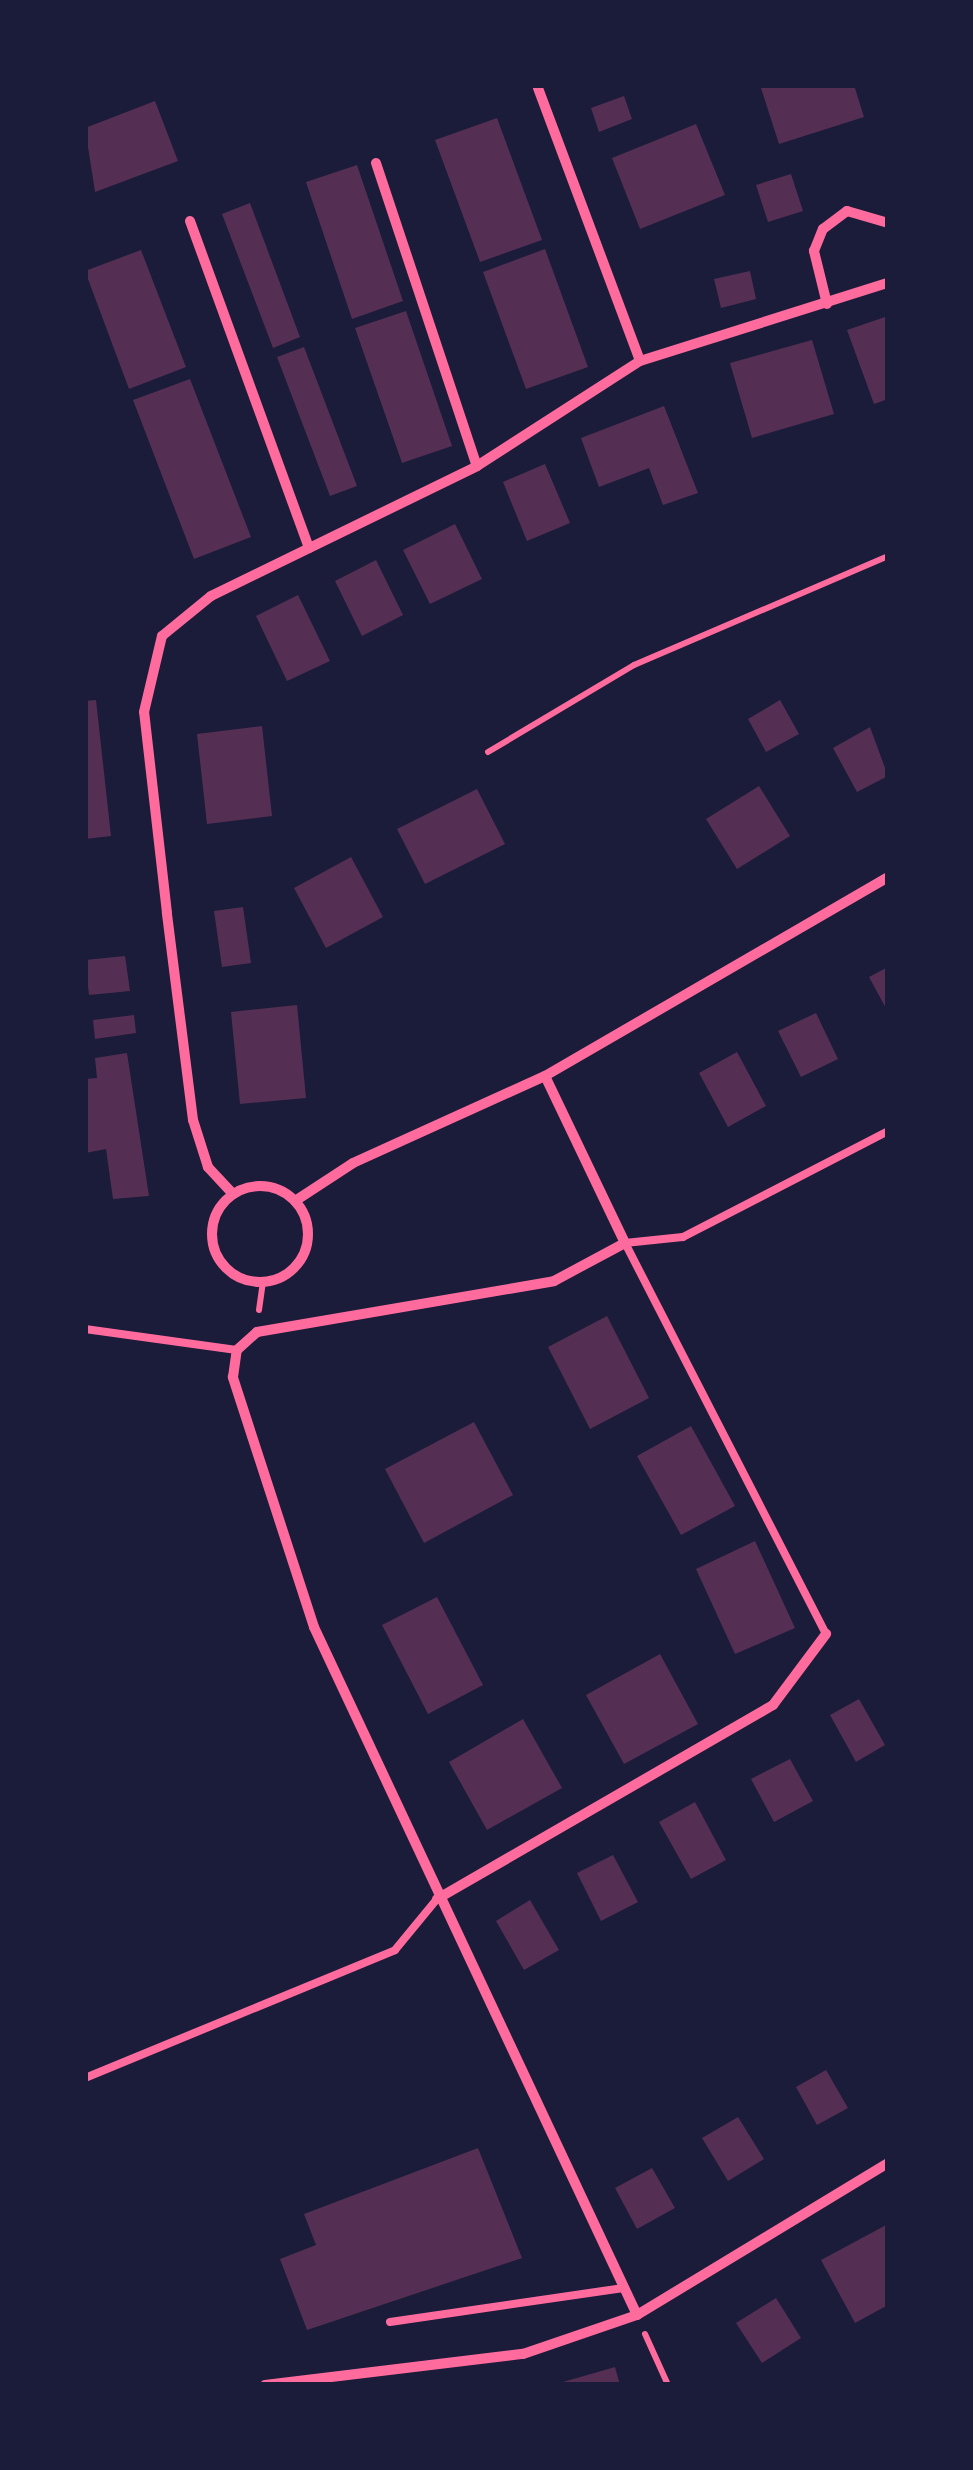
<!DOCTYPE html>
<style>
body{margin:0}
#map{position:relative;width:973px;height:2470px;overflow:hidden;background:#1b1b3a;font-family:Lato,sans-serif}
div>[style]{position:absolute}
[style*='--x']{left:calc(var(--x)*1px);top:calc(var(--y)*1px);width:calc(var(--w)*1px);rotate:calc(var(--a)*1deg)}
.building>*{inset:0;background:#542f53}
.path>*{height:6px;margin:-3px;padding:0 3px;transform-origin:3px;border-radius:3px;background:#ff6b9d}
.service>*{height:8px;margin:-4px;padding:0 4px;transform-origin:4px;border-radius:4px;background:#ff6b9d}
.minor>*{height:10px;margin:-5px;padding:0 5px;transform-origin:5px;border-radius:5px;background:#ff6b9d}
.minor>.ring{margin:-5px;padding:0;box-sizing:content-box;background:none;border:10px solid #ff6b9d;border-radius:50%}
span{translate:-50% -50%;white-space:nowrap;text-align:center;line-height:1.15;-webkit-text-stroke:8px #1b1b3a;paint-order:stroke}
.frame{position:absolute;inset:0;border:88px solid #1b1b3a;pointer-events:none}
</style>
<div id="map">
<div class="building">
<i style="clip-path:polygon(760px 85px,854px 85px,864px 117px,779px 144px)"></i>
<i style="clip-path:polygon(624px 96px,632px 119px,599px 132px,591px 108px)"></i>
<i style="clip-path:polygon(155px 101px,178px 161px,95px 192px,85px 128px)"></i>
<i style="clip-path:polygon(497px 118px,542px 240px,480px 262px,435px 140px)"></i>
<i style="clip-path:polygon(696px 124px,725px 195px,640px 229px,612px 158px)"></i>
<i style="clip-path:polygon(357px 165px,403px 301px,352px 319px,306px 182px)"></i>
<i style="clip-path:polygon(791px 174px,803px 211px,768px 222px,756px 185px)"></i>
<i style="clip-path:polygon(250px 203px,300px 337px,273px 348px,222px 214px)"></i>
<i style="clip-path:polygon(545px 249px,588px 367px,526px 389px,483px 272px)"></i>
<i style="clip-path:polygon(141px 250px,186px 367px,129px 389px,85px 271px)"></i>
<i style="clip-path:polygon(750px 271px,756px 299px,721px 308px,714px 279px)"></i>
<i style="clip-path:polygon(406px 311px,452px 446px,402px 463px,355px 328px)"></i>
<i style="clip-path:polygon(888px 316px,888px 399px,874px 404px,847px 330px)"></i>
<i style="clip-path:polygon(812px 340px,834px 414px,752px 438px,730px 363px)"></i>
<i style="clip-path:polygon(304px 347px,357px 486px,330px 496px,277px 357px)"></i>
<i style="clip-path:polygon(190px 379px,251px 537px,194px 559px,133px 400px)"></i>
<i style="clip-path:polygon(664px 406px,698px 493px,663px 505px,649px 468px,599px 487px,581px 438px)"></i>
<i style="clip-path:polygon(545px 464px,570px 523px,527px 541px,503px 482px)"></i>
<i style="clip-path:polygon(455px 524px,482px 579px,430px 604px,403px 550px)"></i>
<i style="clip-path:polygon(376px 560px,403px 615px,362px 636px,335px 581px)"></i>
<i style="clip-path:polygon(298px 595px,330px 661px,287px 681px,256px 616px)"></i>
<i style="clip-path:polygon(96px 700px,111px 836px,85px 839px,85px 701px)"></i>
<i style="clip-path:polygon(780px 700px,799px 734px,766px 752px,748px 719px)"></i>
<i style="clip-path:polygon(262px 726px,272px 816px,207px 824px,197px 734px)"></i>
<i style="clip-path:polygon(870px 727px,888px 776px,857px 792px,833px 748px)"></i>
<i style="clip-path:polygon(759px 786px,790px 836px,737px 869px,706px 819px)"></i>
<i style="clip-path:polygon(477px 789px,505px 844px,425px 884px,397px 829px)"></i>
<i style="clip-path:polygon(351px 857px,383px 917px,326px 948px,294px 888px)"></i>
<i style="clip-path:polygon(243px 907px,251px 963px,222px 967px,214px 911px)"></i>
<i style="clip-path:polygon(125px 956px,130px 991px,89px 995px,85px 960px)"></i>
<i style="clip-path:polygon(888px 967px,888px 1012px,869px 977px)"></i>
<i style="clip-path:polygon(297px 1005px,306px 1098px,240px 1104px,231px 1012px)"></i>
<i style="clip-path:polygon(816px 1013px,838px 1059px,801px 1077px,778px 1031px)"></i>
<i style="clip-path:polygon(134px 1015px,136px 1033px,95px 1039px,93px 1020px)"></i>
<i style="clip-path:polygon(737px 1052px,766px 1106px,728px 1127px,699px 1073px)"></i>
<i style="clip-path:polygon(127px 1053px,149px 1196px,113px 1199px,106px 1149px,85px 1153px,85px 1079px,97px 1078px,95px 1058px)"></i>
<i style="clip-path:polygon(607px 1316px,649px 1398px,590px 1429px,548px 1347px)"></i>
<i style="clip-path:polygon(474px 1422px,513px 1495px,424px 1543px,385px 1469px)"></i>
<i style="clip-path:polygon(691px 1426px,735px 1506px,681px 1535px,637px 1456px)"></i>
<i style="clip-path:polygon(755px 1541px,795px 1628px,735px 1654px,696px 1569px)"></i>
<i style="clip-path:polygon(437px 1597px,483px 1685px,428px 1714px,382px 1625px)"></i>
<i style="clip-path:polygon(660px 1654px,698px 1724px,624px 1764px,586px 1695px)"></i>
<i style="clip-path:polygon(859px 1699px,885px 1745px,856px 1762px,830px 1715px)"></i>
<i style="clip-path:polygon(523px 1719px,562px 1788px,487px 1830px,449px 1762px)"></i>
<i style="clip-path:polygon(790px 1759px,813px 1801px,774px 1822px,751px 1779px)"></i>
<i style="clip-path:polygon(695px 1802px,726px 1860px,691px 1879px,659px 1822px)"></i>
<i style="clip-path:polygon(613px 1855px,638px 1902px,601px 1921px,577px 1873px)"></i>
<i style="clip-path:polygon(530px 1900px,559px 1950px,524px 1970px,496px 1921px)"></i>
<i style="clip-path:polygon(826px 2070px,848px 2108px,817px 2125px,796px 2087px)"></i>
<i style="clip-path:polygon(738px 2117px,764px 2159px,728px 2181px,702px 2138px)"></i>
<i style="clip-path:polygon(478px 2148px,522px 2258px,307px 2330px,280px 2259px,316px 2245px,304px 2214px)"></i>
<i style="clip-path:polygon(652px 2168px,675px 2208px,637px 2229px,615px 2188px)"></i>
<i style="clip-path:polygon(888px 2224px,888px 2305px,855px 2323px,821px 2260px)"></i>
<i style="clip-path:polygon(776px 2298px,801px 2338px,762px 2363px,736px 2323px)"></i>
<i style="clip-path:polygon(615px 2367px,620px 2385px,556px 2385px,556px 2384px)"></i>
</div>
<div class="path">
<i style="--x:488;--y:752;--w:170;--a:-30.8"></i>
<i style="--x:634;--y:665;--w:276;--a:-23.2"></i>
<i style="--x:259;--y:1310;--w:29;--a:-82"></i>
<i style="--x:645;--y:2334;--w:56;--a:65.7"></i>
</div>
<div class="service">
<i style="--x:85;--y:1329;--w:153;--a:7.9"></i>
<i style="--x:826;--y:1634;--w:440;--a:-117.2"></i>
<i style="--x:625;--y:1243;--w:58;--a:-5.9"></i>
<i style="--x:683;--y:1237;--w:231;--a:-27.3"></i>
<i style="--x:85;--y:2078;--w:335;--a:-22.4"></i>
<i style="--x:395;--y:1950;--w:66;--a:-50.5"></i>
<i style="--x:390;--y:2322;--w:236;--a:-8.3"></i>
</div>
<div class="minor">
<i style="--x:538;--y:88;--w:291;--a:69.5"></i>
<i style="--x:376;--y:163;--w:319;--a:71.6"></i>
<i style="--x:190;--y:221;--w:348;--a:70"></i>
<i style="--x:827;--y:304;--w:55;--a:-103.8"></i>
<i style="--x:814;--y:251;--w:24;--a:-68"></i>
<i style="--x:823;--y:229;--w:30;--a:-37"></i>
<i style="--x:847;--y:211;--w:43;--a:16.3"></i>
<i class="ring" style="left:212px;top:1186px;width:86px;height:86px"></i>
<i style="--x:233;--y:1194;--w:37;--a:-133"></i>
<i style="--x:208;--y:1167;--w:49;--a:-107.7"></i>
<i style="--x:193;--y:1120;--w:209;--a:-97.2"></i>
<i style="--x:167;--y:913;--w:202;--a:-96.5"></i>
<i style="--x:144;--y:712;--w:78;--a:-76.7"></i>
<i style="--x:162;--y:636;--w:63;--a:-39.2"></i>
<i style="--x:211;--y:596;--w:296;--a:-26"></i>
<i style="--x:477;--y:466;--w:194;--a:-32.8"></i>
<i style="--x:640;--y:361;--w:260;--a:-17.5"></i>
<i style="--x:295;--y:1201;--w:69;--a:-33.2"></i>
<i style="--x:353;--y:1163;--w:211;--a:-24.4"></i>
<i style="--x:437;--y:1899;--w:388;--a:-30"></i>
<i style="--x:773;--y:1705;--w:89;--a:-53.3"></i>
<i style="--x:637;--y:2315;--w:760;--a:-115.15"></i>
<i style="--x:314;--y:1627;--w:263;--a:-108"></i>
<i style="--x:233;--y:1377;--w:27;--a:-82"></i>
<i style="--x:237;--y:1350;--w:27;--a:-42"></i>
<i style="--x:257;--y:1332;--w:301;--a:-9.7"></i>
<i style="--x:554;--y:1281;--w:81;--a:-28.2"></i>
<i style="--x:625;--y:1243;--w:185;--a:-115.6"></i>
<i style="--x:545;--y:1076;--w:397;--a:-30.1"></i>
<i style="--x:265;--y:2385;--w:260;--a:-6.9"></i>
<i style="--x:523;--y:2354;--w:120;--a:-18.9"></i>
<i style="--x:637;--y:2315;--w:293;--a:-31.2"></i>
</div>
<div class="frame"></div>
</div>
